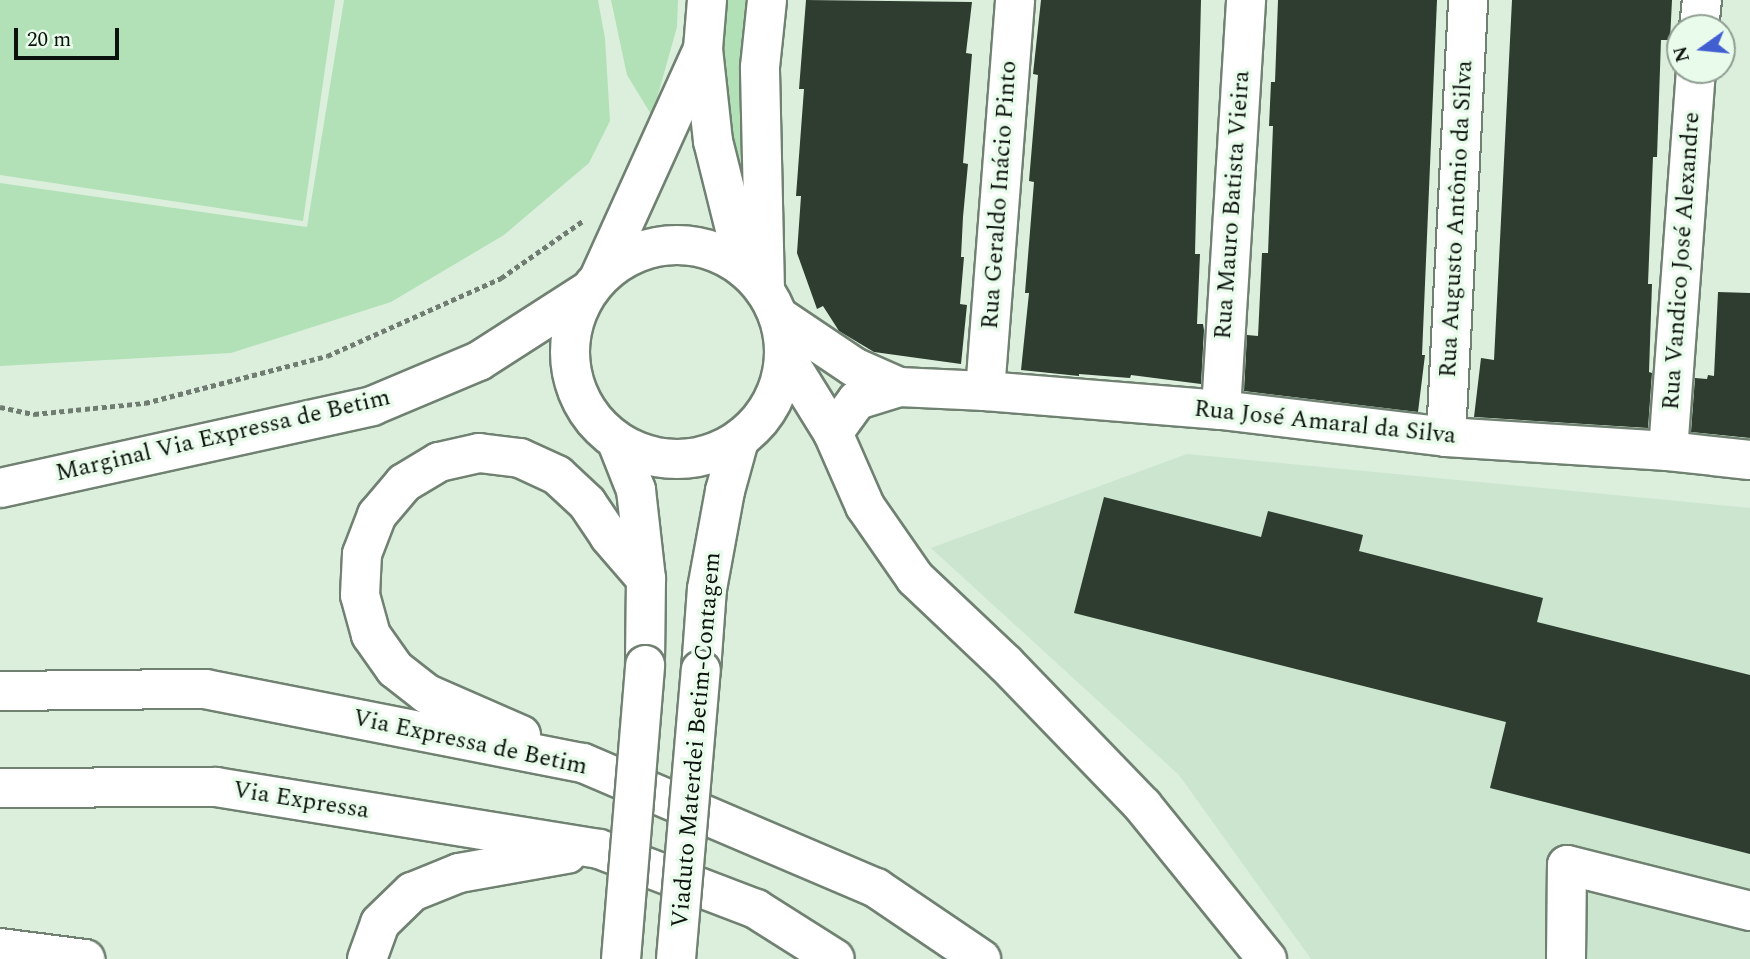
<!DOCTYPE html>
<meta charset="utf-8">
<style>
body{margin:0}
#map{position:relative;width:1750px;height:959px;overflow:hidden;background:#dcefdd;font-family:Spectral,serif}
div>[style]{position:absolute}
[style*='--x']{left:calc(var(--x)*1px);top:calc(var(--y)*1px);width:calc(var(--w)*1px);rotate:calc(var(--a)*1deg)}
.built>*{inset:0;background:#cbe5ce}
.green>*{inset:0;background:#b2e1b7}
.building>*{inset:0;background:#2e3d30}
.path>*{height:4.5px;margin-top:-2.25px;transform-origin:0;background:repeating-linear-gradient(90deg,#707c71 0 5px,transparent 0 8.5px)}
.roads{filter:drop-shadow(2px 0 #708172) drop-shadow(-2px 0 #708172) drop-shadow(0 2px #708172) drop-shadow(0 -2px #708172)}
.minor>*{height:38px;margin:-19px;padding:0 19px;transform-origin:19px;border-radius:19px;background:#fff}
.minor>.ring{margin:-19px;padding:0;box-sizing:content-box;background:none;border:38px solid #fff;border-radius:50%}
.highway>*{height:38px;margin:-19px;padding:0 19px;transform-origin:19px;border-radius:19px;background:#fff}
.bridges{filter:drop-shadow(2px 0 #708172) drop-shadow(-2px 0 #708172) drop-shadow(0 2px #708172) drop-shadow(0 -2px #708172)}
.minor-bridge>*{height:38px;margin:-19px;padding:0 19px;transform-origin:19px;border-radius:19px;background:#fff}
span{translate:-50% -50%;white-space:nowrap;text-align:center;line-height:1.15;-webkit-text-stroke:7px #e9fceb;paint-order:stroke}
.street-label{font-size:24px;color:#0b110c}
.north{position:absolute;left:1666px;top:14px;width:70px;height:70px;box-sizing:border-box;background:#e9fceb;border:2px solid #909e92;border-radius:50%;rotate:255deg;font-size:19px;font-weight:700;line-height:28px;text-align:center;color:#0b110c}
.north::after{content:'';display:block;margin:auto;width:24px;height:32px;background:#425fd2;clip-path:polygon(50% 0,100% 100%,50% 72%,0 100%)}
.scale{position:absolute;left:14px;top:28px;width:105px;height:32px;box-sizing:border-box;border:4px solid #0b110c;border-top:0;padding-left:9px;font-size:21px;line-height:24px;white-space:nowrap;color:#0b110c;-webkit-text-stroke:5px #e9fceb;paint-order:stroke}
</style>
<div id="map">
<div class="built">
<i style="clip-path:polygon(1187px 454px,1750px 508px,1750px 959px,1311px 959px,1179px 775px,931px 548px)"></i>
</div>
<div class="green">
<i style="clip-path:polygon(0 0,335px 0,303px 221px,0 175px)"></i>
<i style="clip-path:polygon(344px 0,598px 0,605px 38px,610px 121px,589px 163px,504px 235px,391px 302px,231px 353px,0 366px,0 183px,307px 227px)"></i>
<i style="clip-path:polygon(611px 0,678px 0,677px 27px,652px 116px,627px 75px)"></i>
<i style="clip-path:polygon(723px 0,757px 0,753px 236px,731px 139px,721px 68px)"></i>
</div>
<div class="building">
<i style="clip-path:polygon(806px 0,972px 2px,966px 53px,972px 54px,963px 163px,968px 164px,963px 217px,961px 257px,964px 257px,960px 304px,967px 305px,961px 364px,874px 352px,839px 331px,823px 306px,817px 309px,797px 253px,801px 196px,796px 196px,804px 89px,799px 89px)"></i>
<i style="clip-path:polygon(1041px 0,1201px 0,1195px 254px,1200px 254px,1197px 324px,1203px 324px,1204px 330px,1201px 384px,1131px 375px,1130px 378px,1079px 374px,1079px 376px,1021px 370px,1029px 293px,1025px 293px,1034px 182px,1029px 181px,1038px 75px,1033px 74px)"></i>
<i style="clip-path:polygon(1278px 0,1437px 0,1422px 355px,1425px 355px,1418px 412px,1244px 391px,1247px 335px,1258px 336px,1262px 253px,1268px 253px,1273px 126px,1269px 126px,1271px 82px,1275px 82px)"></i>
<i style="clip-path:polygon(1512px 0,1672px 0,1670px 40px,1661px 40px,1657px 157px,1653px 157px,1648px 284px,1652px 284px,1649px 372px,1652px 373px,1648px 428px,1474px 417px,1481px 358px,1494px 360px)"></i>
<i style="clip-path:polygon(1718px 292px,1750px 293px,1750px 438px,1691px 432px,1695px 378px,1707px 379px,1708px 375px,1714px 376px)"></i>
<i style="clip-path:polygon(1104px 497px,1261px 537px,1268px 511px,1363px 535px,1359px 551px,1543px 598px,1537px 622px,1750px 675px,1750px 854px,1490px 788px,1506px 722px,1074px 613px)"></i>
</div>
<div class="path">
<i style="--x:0;--y:407;--w:35;--a:12"></i>
<i style="--x:34;--y:414;--w:112;--a:-5.7"></i>
<i style="--x:145;--y:403;--w:188;--a:-14.5"></i>
<i style="--x:327;--y:356;--w:191;--a:-24.1"></i>
<i style="--x:501;--y:278;--w:101;--a:-34.9"></i>
</div>
<div class="roads">
<div class="minor">
<i style="--x:707;--y:0;--w:49;--a:94.7"></i>
<i style="--x:703;--y:49;--w:93;--a:83.8"></i>
<i style="--x:713;--y:141;--w:132;--a:76"></i>
<i style="--x:1699;--y:28;--w:28;--a:-84"></i>
<i class="ring" style="left:570px;top:245px;width:176px;height:176px"></i>
<i style="--x:600;--y:276;--w:247;--a:-65.6"></i>
<i style="--x:765;--y:291;--w:224;--a:-91.3"></i>
<i style="--x:760;--y:67;--w:67;--a:-84"></i>
<i style="--x:778;--y:316;--w:92;--a:33.9"></i>
<i style="--x:854;--y:367;--w:49;--a:24"></i>
<i style="--x:985;--y:391;--w:392;--a:-85.6"></i>
<i style="--x:1221;--y:410;--w:411;--a:-86.5"></i>
<i style="--x:833;--y:433;--w:41;--a:-54"></i>
<i style="--x:857;--y:400;--w:44;--a:-17.2"></i>
<i style="--x:899;--y:387;--w:86;--a:2.7"></i>
<i style="--x:985;--y:391;--w:237;--a:4.6"></i>
<i style="--x:1221;--y:410;--w:227;--a:6.8"></i>
<i style="--x:1446;--y:437;--w:222;--a:3.6"></i>
<i style="--x:1668;--y:451;--w:82;--a:6.3"></i>
<i style="--x:1446;--y:437;--w:438;--a:-87.1"></i>
<i style="--x:617;--y:442;--w:52;--a:68.4"></i>
<i style="--x:636;--y:490;--w:90;--a:83.6"></i>
<i style="--x:646;--y:579;--w:86;--a:90.7"></i>
<i style="--x:1668;--y:451;--w:382;--a:-85.8"></i>
<i style="--x:0;--y:488;--w:381;--a:-12.4"></i>
<i style="--x:372;--y:406;--w:116;--a:-22.8"></i>
<i style="--x:479;--y:361;--w:130;--a:-32.7"></i>
<i style="--x:701;--y:670;--w:81;--a:-85.8"></i>
<i style="--x:707;--y:589;--w:100;--a:-79.6"></i>
<i style="--x:725;--y:491;--w:53;--a:-74.6"></i>
<i style="--x:0;--y:948;--w:86;--a:7.4"></i>
<i style="--x:1566;--y:959;--w:94;--a:-89.4"></i>
<i style="--x:1567;--y:865;--w:189;--a:14.1"></i>
</div>
<div class="highway">
<i style="--x:784;--y:354;--w:93;--a:58.2"></i>
<i style="--x:833;--y:433;--w:80;--a:66.3"></i>
<i style="--x:865;--y:506;--w:88;--a:55.2"></i>
<i style="--x:915;--y:578;--w:125;--a:43.4"></i>
<i style="--x:1006;--y:664;--w:197;--a:46"></i>
<i style="--x:1143;--y:806;--w:197;--a:51"></i>
<i style="--x:0;--y:691;--w:205;--a:-0.6"></i>
<i style="--x:205;--y:689;--w:385;--a:11.1"></i>
<i style="--x:583;--y:763;--w:319;--a:23.1"></i>
<i style="--x:876;--y:888;--w:127;--a:34.1"></i>
<i style="--x:521;--y:735;--w:103;--a:-156.4"></i>
<i style="--x:427;--y:694;--w:41;--a:-142"></i>
<i style="--x:395;--y:669;--w:42;--a:-125.2"></i>
<i style="--x:371;--y:635;--w:41;--a:-105.4"></i>
<i style="--x:360;--y:595;--w:41;--a:-87.2"></i>
<i style="--x:362;--y:554;--w:42;--a:-69"></i>
<i style="--x:377;--y:515;--w:42;--a:-49.8"></i>
<i style="--x:404;--y:483;--w:41;--a:-31"></i>
<i style="--x:439;--y:462;--w:41;--a:-12.7"></i>
<i style="--x:479;--y:453;--w:41;--a:7"></i>
<i style="--x:520;--y:458;--w:41;--a:24.7"></i>
<i style="--x:557;--y:475;--w:41;--a:43"></i>
<i style="--x:587;--y:503;--w:40;--a:56"></i>
<i style="--x:609;--y:536;--w:57;--a:49.3"></i>
<i style="--x:0;--y:788;--w:216;--a:-0.3"></i>
<i style="--x:216;--y:787;--w:388;--a:9.2"></i>
<i style="--x:599;--y:849;--w:168;--a:20.9"></i>
<i style="--x:756;--y:909;--w:93;--a:32.3"></i>
<i style="--x:367;--y:959;--w:38;--a:-70"></i>
<i style="--x:380;--y:923;--w:45;--a:-44.1"></i>
<i style="--x:412;--y:892;--w:51;--a:-22"></i>
<i style="--x:459;--y:873;--w:110;--a:-10"></i>
</div>
</div>
<div class="bridges">
<div class="minor-bridge">
<i style="--x:621;--y:959;--w:295;--a:-85.3"></i>
<i style="--x:676;--y:959;--w:290;--a:-85.1"></i>
</div>
</div>
<div class="street-label">
<span style="left:1000px;top:195px;rotate:-86deg">Rua Geraldo Inácio Pinto</span>
<span style="left:1233px;top:205px;rotate:-86deg">Rua Mauro Batista Vieira</span>
<span style="left:1457px;top:219px;rotate:-87deg">Rua Augusto Antônio da Silva</span>
<span style="left:1682px;top:261px;rotate:-86deg">Rua Vandico José Alexandre</span>
<span style="left:1325px;top:423px;rotate:6deg">Rua José Amaral da Silva</span>
<span style="left:223px;top:436px;rotate:-13deg">Marginal Via Expressa de Betim</span>
<span style="left:697px;top:740px;rotate:-85deg">Viaduto Materdei Betim-Contagem</span>
<span style="left:470px;top:743px;rotate:12deg">Via Expressa de Betim</span>
<span style="left:301px;top:801px;rotate:9deg">Via Expressa</span>
</div>
<div class="north">N</div>
<div class="scale">20 m</div>
</div>
